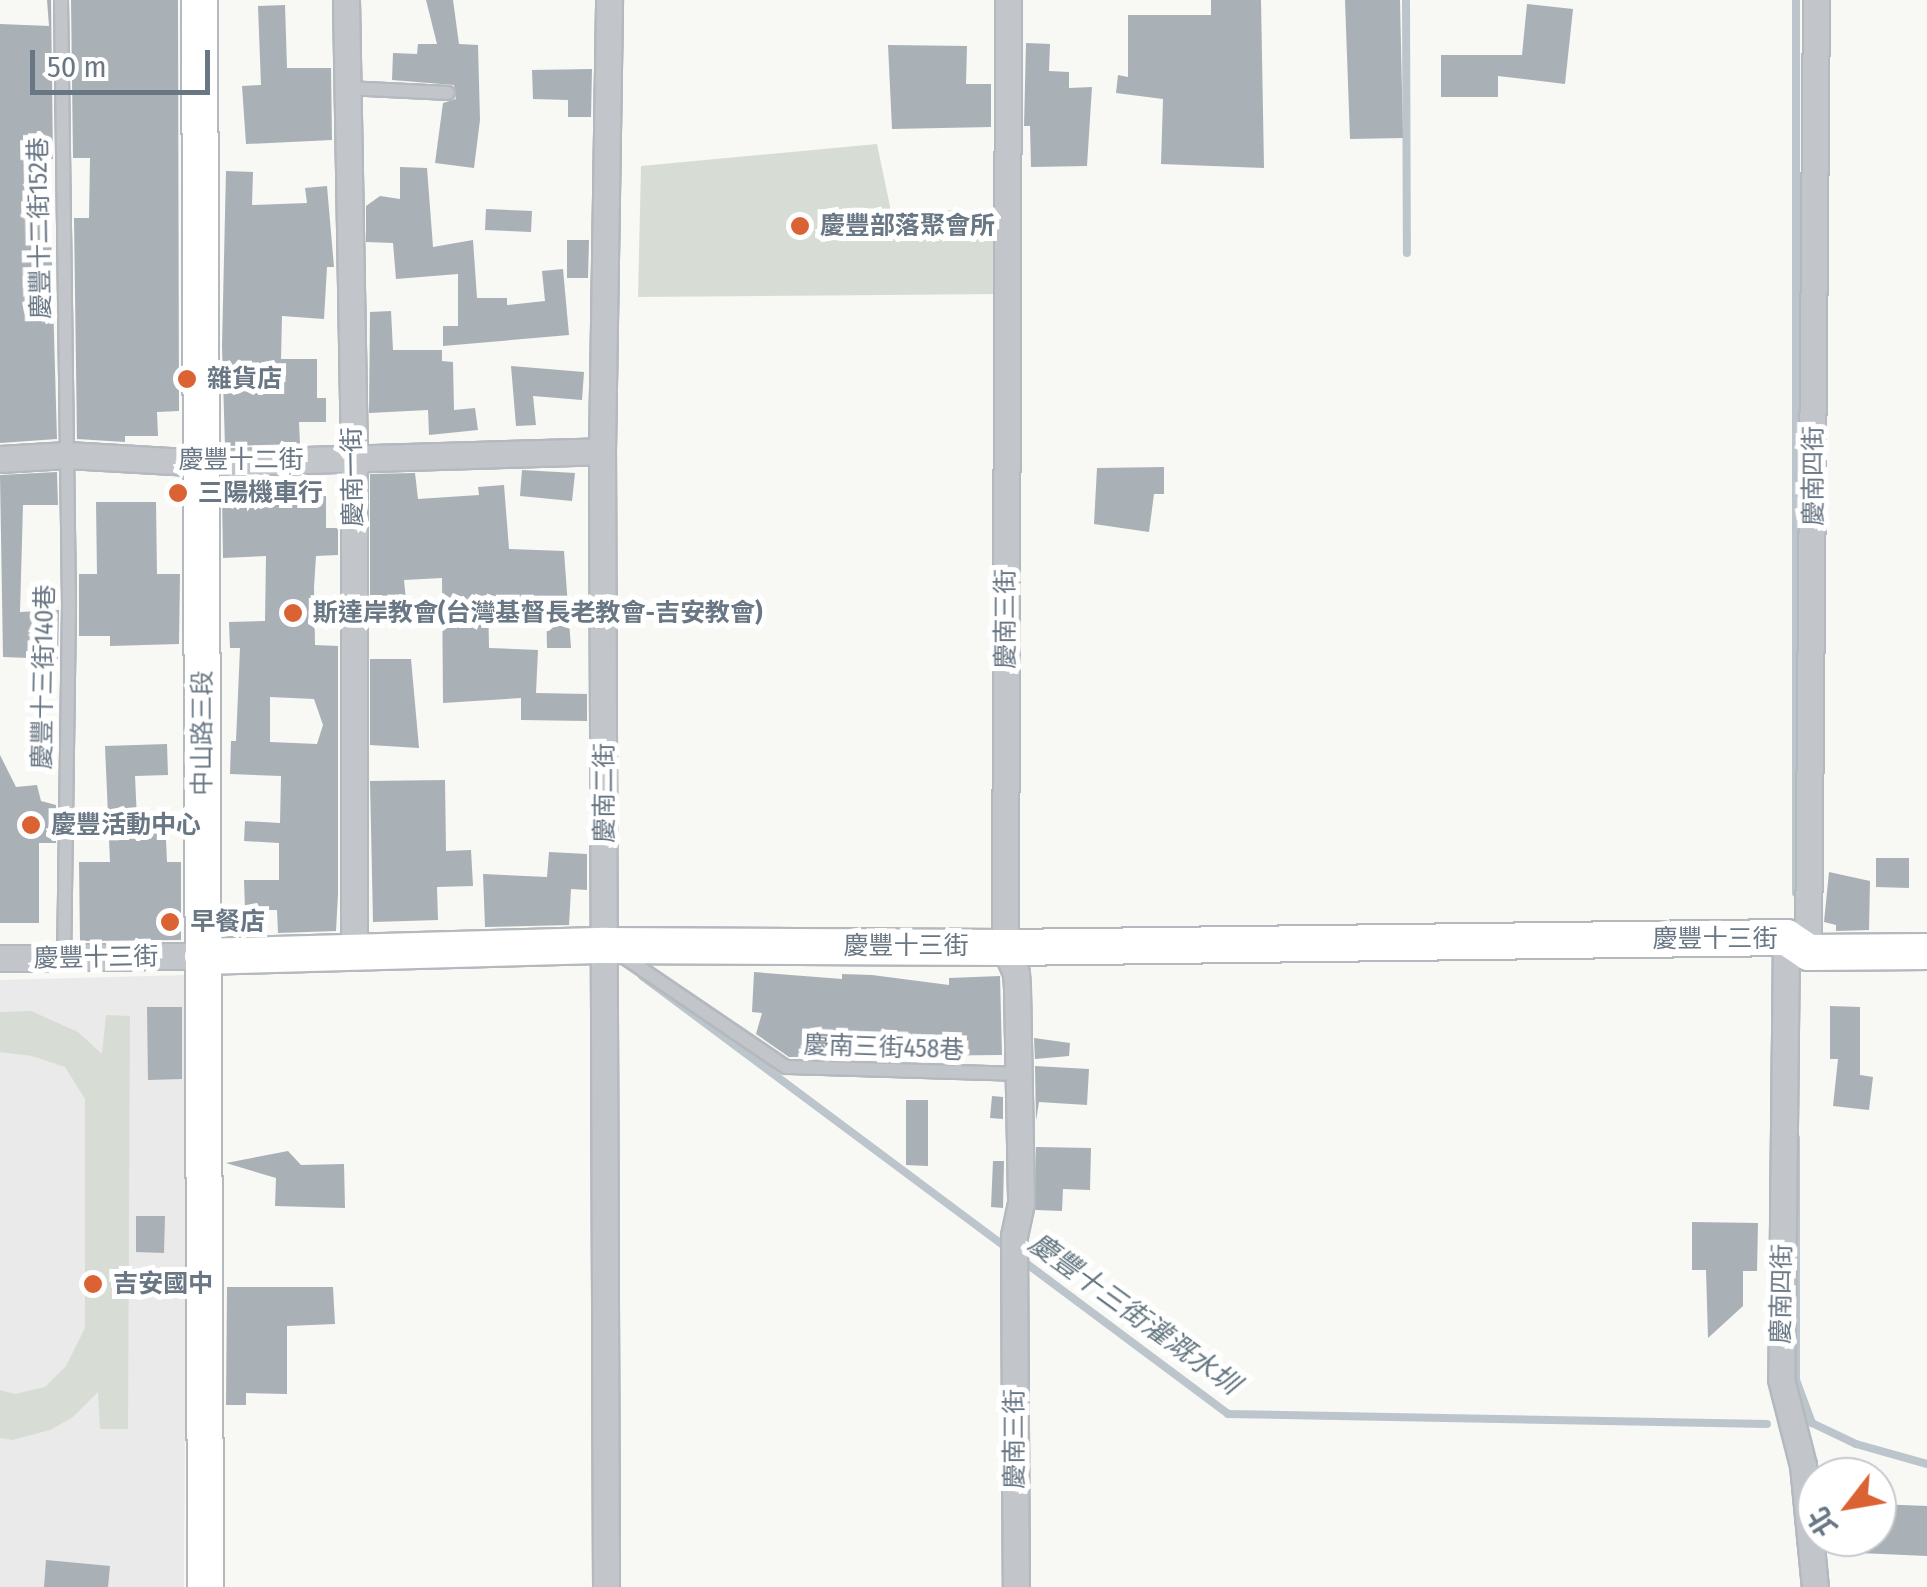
<!DOCTYPE html>
<meta charset="utf-8">
<style>
body{margin:0}
#map{position:relative;width:1927px;height:1587px;overflow:hidden;background:#f8f8f5;font-family:"Fira Sans Condensed","Noto Sans TC",sans-serif}
div>[style]{position:absolute}
[style*='--x']{left:calc(var(--x)*1px);top:calc(var(--y)*1px);width:calc(var(--w)*1px);rotate:calc(var(--a)*1deg)}
.built>*{inset:0;background:#e9eae9}
.green>*{inset:0;background:#d7ddd5}
.stream>*{height:8px;margin:-4px;padding:0 4px;transform-origin:4px;border-radius:4px;background:#bcc5cb}
.building>*{inset:0;background:#a9b0b6}
.roads{filter:drop-shadow(2px 0 #b4b9be) drop-shadow(-2px 0 #b4b9be) drop-shadow(0 2px #b4b9be) drop-shadow(0 -2px #b4b9be)}
.lane>*{height:12px;margin:-6px;padding:0 6px;transform-origin:6px;border-radius:6px;background:#c2c5c9}
.street>*{height:25px;margin:-12.5px;padding:0 12.5px;transform-origin:12.5px;border-radius:12.5px;background:#c2c5c9}
.secondary>*{height:35px;margin:-17.5px;padding:0 17.5px;transform-origin:17.5px;border-radius:17.5px;background:#fff}
.dots>*{width:28px;height:28px;translate:-50% -50%;box-sizing:border-box;border:5px solid #fff;border-radius:50%}
span{translate:-50% -50%;white-space:nowrap;text-align:center;line-height:1.15;-webkit-text-stroke:10px #fff;paint-order:stroke}
.poi-label{font-size:25px;color:#697785;font-weight:700}
.left{translate:0 -50%;text-align:left}
.street-label{font-size:25px;color:#697785}
.water-label{font-size:28px;color:#647780;font-style:italic}
.north{position:absolute;left:1797px;top:1457px;width:100px;height:100px;box-sizing:border-box;background:#fff;border:2px solid #c3c9ce;border-radius:50%;rotate:239deg;font-size:28px;font-weight:700;line-height:40px;text-align:center;color:#697785}
.north::after{content:'';display:block;margin:auto;width:35px;height:45px;background:#da6233;clip-path:polygon(50% 0,100% 100%,50% 72%,0 100%)}
.scale{position:absolute;left:30px;top:50px;width:180px;height:45px;box-sizing:border-box;border:5px solid #697785;border-top:0;padding-left:12px;font-size:30px;line-height:35px;white-space:nowrap;color:#697785;-webkit-text-stroke:8px #fff;paint-order:stroke}
</style>
<div id="map">
<div class="built">
<i style="clip-path:polygon(188px 975px,184px 1587px,0 1587px,0 980px)"></i>
</div>
<div class="green">
<i style="clip-path:polygon(877px 144px,891px 211px,999px 210px,1000px 294px,638px 297px,641px 166px)"></i>
<i style="clip-path:polygon(31px 1011px,78px 1032px,102px 1054px,106px 1015px,130px 1016px,128px 1429px,100px 1429px,98px 1392px,73px 1417px,50px 1430px,12px 1440px,0 1438px,0 1390px,15px 1394px,45px 1387px,66px 1366px,85px 1328px,85px 1099px,65px 1067px,32px 1056px,0 1052px,0 1012px)"></i>
</div>
<div class="stream">
<i style="--x:1406;--y:0;--w:253;--a:89.8"></i>
<i style="--x:1796;--y:0;--w:893;--a:90"></i>
<i style="--x:642;--y:976;--w:457;--a:36.7"></i>
<i style="--x:1796;--y:1138;--w:242;--a:90"></i>
<i style="--x:1796;--y:1380;--w:46;--a:69.6"></i>
<i style="--x:1812;--y:1423;--w:49;--a:25.5"></i>
<i style="--x:1856;--y:1444;--w:74;--a:15.7"></i>
<i style="--x:1019;--y:1258;--w:261;--a:36.7"></i>
<i style="--x:1228;--y:1414;--w:539;--a:1.06"></i>
</div>
<div class="building">
<i style="clip-path:polygon(47px 0,51px 0,53px 159px,49px 159px,57px 439px,0 443px,0 24px,49px 26px)"></i>
<i style="clip-path:polygon(71px 0,178px 0,179px 411px,157px 412px,158px 436px,125px 436px,125px 442px,77px 439px,74px 218px,89px 218px,90px 158px,73px 158px)"></i>
<i style="clip-path:polygon(426px 0,453px 0,459px 44px,478px 45px,480px 120px,474px 168px,435px 163px,443px 103px,456px 99px,454px 85px,392px 80px,393px 53px,417px 54px,418px 44px,437px 44px)"></i>
<i style="clip-path:polygon(1211px 0,1261px 0,1264px 168px,1161px 164px,1163px 99px,1116px 93px,1118px 75px,1128px 77px,1128px 15px,1211px 15px)"></i>
<i style="clip-path:polygon(1345px 0,1400px 0,1403px 138px,1350px 139px)"></i>
<i style="clip-path:polygon(1527px 4px,1573px 9px,1565px 84px,1498px 76px,1498px 97px,1441px 97px,1441px 55px,1522px 55px)"></i>
<i style="clip-path:polygon(285px 5px,287px 68px,331px 68px,332px 140px,246px 144px,242px 86px,261px 85px,258px 6px)"></i>
<i style="clip-path:polygon(1026px 43px,1050px 44px,1049px 71px,1069px 72px,1069px 88px,1092px 87px,1087px 166px,1031px 167px,1030px 126px,1024px 126px)"></i>
<i style="clip-path:polygon(888px 45px,967px 46px,966px 84px,991px 84px,991px 127px,892px 129px)"></i>
<i style="clip-path:polygon(592px 69px,591px 117px,568px 117px,568px 100px,533px 99px,532px 70px)"></i>
<i style="clip-path:polygon(400px 167px,427px 168px,433px 247px,473px 240px,477px 298px,507px 298px,507px 305px,545px 301px,542px 271px,563px 269px,569px 335px,443px 346px,443px 326px,458px 326px,458px 274px,396px 279px,393px 243px,366px 242px,366px 206px,380px 196px,400px 199px)"></i>
<i style="clip-path:polygon(226px 171px,253px 172px,252px 205px,307px 203px,305px 188px,327px 186px,334px 267px,327px 267px,324px 319px,282px 316px,281px 359px,317px 359px,317px 398px,326px 398px,326px 422px,299px 422px,300px 444px,225px 446px,222px 346px)"></i>
<i style="clip-path:polygon(486px 209px,532px 211px,531px 232px,485px 230px)"></i>
<i style="clip-path:polygon(567px 240px,589px 240px,588px 278px,567px 278px)"></i>
<i style="clip-path:polygon(391px 311px,393px 350px,442px 350px,442px 361px,453px 362px,454px 410px,475px 408px,478px 430px,429px 435px,428px 410px,369px 413px,370px 312px)"></i>
<i style="clip-path:polygon(511px 366px,584px 372px,582px 400px,533px 396px,536px 425px,516px 426px)"></i>
<i style="clip-path:polygon(1164px 467px,1164px 494px,1154px 494px,1149px 532px,1094px 524px,1097px 468px)"></i>
<i style="clip-path:polygon(522px 470px,575px 473px,572px 501px,520px 496px)"></i>
<i style="clip-path:polygon(57px 472px,58px 505px,23px 505px,20px 612px,59px 610px,58px 659px,3px 657px,0 475px)"></i>
<i style="clip-path:polygon(415px 473px,418px 499px,479px 495px,478px 487px,504px 485px,509px 549px,564px 551px,571px 648px,547px 648px,546px 597px,488px 596px,489px 648px,538px 650px,536px 693px,587px 694px,587px 721px,521px 720px,521px 698px,443px 703px,442px 578px,404px 580px,408px 620px,370px 620px,370px 474px)"></i>
<i style="clip-path:polygon(evenodd,301px 483px,326px 483px,326px 528px,338px 528px,338px 555px,316px 556px,314px 587px,315px 645px,338px 646px,338px 894px,336px 931px,278px 933px,277px 910px,245px 910px,244px 880px,279px 880px,279px 843px,244px 841px,245px 821px,280px 823px,281px 776px,230px 774px,231px 741px,236px 741px,240px 648px,230px 648px,229px 622px,265px 621px,266px 556px,223px 558px,222px 496px,258px 495px,259px 503px,301px 496px,301px 483px,270px 697px,314px 699px,323px 725px,317px 744px,270px 742px,270px 697px)"></i>
<i style="clip-path:polygon(96px 502px,156px 502px,157px 574px,180px 574px,179px 644px,110px 646px,110px 636px,79px 636px,79px 574px,97px 574px)"></i>
<i style="clip-path:polygon(370px 659px,411px 659px,419px 748px,370px 745px)"></i>
<i style="clip-path:polygon(167px 744px,168px 775px,135px 776px,137px 819px,165px 818px,167px 862px,181px 862px,181px 940px,80px 941px,79px 862px,110px 862px,105px 746px)"></i>
<i style="clip-path:polygon(0 755px,16px 787px,37px 785px,41px 801px,56px 805px,56px 843px,39px 843px,39px 923px,0 923px)"></i>
<i style="clip-path:polygon(445px 780px,446px 851px,471px 850px,473px 886px,437px 887px,438px 920px,373px 922px,370px 781px)"></i>
<i style="clip-path:polygon(549px 852px,587px 854px,587px 890px,571px 889px,569px 925px,485px 927px,483px 874px,547px 877px)"></i>
<i style="clip-path:polygon(1876px 858px,1909px 858px,1909px 888px,1876px 887px)"></i>
<i style="clip-path:polygon(1829px 872px,1870px 881px,1869px 930px,1836px 931px,1836px 925px,1824px 922px)"></i>
<i style="clip-path:polygon(754px 972px,842px 979px,842px 974px,872px 975px,949px 985px,949px 978px,1000px 976px,1002px 1055px,789px 1057px,756px 1034px,762px 1013px,752px 1012px)"></i>
<i style="clip-path:polygon(1830px 1006px,1860px 1007px,1860px 1075px,1873px 1077px,1869px 1110px,1833px 1106px,1838px 1059px,1830px 1059px)"></i>
<i style="clip-path:polygon(147px 1007px,182px 1007px,182px 1079px,148px 1080px)"></i>
<i style="clip-path:polygon(1034px 1038px,1070px 1043px,1069px 1056px,1035px 1059px)"></i>
<i style="clip-path:polygon(1035px 1066px,1089px 1069px,1087px 1105px,1039px 1102px,1036px 1121px)"></i>
<i style="clip-path:polygon(992px 1096px,1003px 1097px,1003px 1119px,990px 1118px)"></i>
<i style="clip-path:polygon(906px 1100px,928px 1100px,928px 1166px,906px 1165px)"></i>
<i style="clip-path:polygon(1036px 1147px,1091px 1148px,1090px 1190px,1063px 1189px,1062px 1211px,1036px 1210px)"></i>
<i style="clip-path:polygon(288px 1151px,301px 1165px,344px 1164px,345px 1208px,275px 1206px,276px 1178px,226px 1163px)"></i>
<i style="clip-path:polygon(993px 1161px,1004px 1161px,1003px 1208px,991px 1207px)"></i>
<i style="clip-path:polygon(136px 1216px,165px 1216px,164px 1253px,136px 1252px)"></i>
<i style="clip-path:polygon(1692px 1222px,1758px 1223px,1757px 1271px,1743px 1271px,1743px 1306px,1708px 1338px,1706px 1270px,1692px 1270px)"></i>
<i style="clip-path:polygon(227px 1287px,333px 1287px,335px 1324px,287px 1326px,287px 1394px,246px 1393px,246px 1405px,226px 1405px)"></i>
<i style="clip-path:polygon(1877px 1504px,1927px 1506px,1927px 1556px,1837px 1552px,1838px 1537px,1877px 1537px)"></i>
<i style="clip-path:polygon(46px 1560px,110px 1566px,108px 1587px,44px 1587px)"></i>
</div>
<div class="roads">
<div class="lane">
<i style="--x:61;--y:0;--w:607;--a:89.24"></i>
<i style="--x:69;--y:607;--w:353;--a:90.8"></i>
<i style="--x:347;--y:88;--w:101;--a:2.8"></i>
<i style="--x:621;--y:955;--w:199;--a:34.2"></i>
<i style="--x:786;--y:1067;--w:231;--a:1.7"></i>
</div>
<div class="street">
<i style="--x:346;--y:0;--w:459;--a:89"></i>
<i style="--x:354;--y:459;--w:495;--a:90"></i>
<i style="--x:1008;--y:0;--w:947;--a:90.18"></i>
<i style="--x:1005;--y:947;--w:28;--a:67"></i>
<i style="--x:1016;--y:973;--w:16;--a:86"></i>
<i style="--x:1017;--y:989;--w:214;--a:88.9"></i>
<i style="--x:1021;--y:1203;--w:34;--a:102"></i>
<i style="--x:1014;--y:1236;--w:351;--a:89.7"></i>
<i style="--x:0;--y:459;--w:67;--a:-3.4"></i>
<i style="--x:67;--y:455;--w:137;--a:3.3"></i>
<i style="--x:204;--y:463;--w:398;--a:-1.7"></i>
<i style="--x:1786;--y:937;--w:442;--a:90.6"></i>
<i style="--x:1781;--y:1379;--w:89;--a:75.7"></i>
<i style="--x:1803;--y:1465;--w:123;--a:84.4"></i>
<i style="--x:1808;--y:952;--w:952;--a:-89.52"></i>
<i style="--x:0;--y:958;--w:202;--a:-0.6"></i>
<i style="--x:606;--y:1587;--w:1136;--a:-90.2"></i>
<i style="--x:602;--y:451;--w:451;--a:-89.1"></i>
</div>
<div class="secondary">
<i style="--x:199;--y:0;--w:1587;--a:89.78"></i>
<i style="--x:202;--y:956;--w:404;--a:-1.6"></i>
<i style="--x:606;--y:945;--w:399;--a:0.3"></i>
<i style="--x:1005;--y:947;--w:781;--a:-0.73"></i>
<i style="--x:1786;--y:937;--w:27;--a:34"></i>
<i style="--x:1808;--y:952;--w:119;--a:-0.5"></i>
</div>
</div>
<div class="dots">
<i style="left:800px;top:226px;background:#da6233"></i>
<i style="left:187px;top:379px;background:#da6233"></i>
<i style="left:178px;top:493px;background:#da6233"></i>
<i style="left:293px;top:613px;background:#da6233"></i>
<i style="left:31px;top:825px;background:#da6233"></i>
<i style="left:170px;top:922px;background:#da6233"></i>
<i style="left:93px;top:1284px;background:#da6233"></i>
</div>
<div class="poi-label">
<span class="left" style="left:820px;top:226px">慶豐部落聚會所</span>
<span class="left" style="left:207px;top:379px">雜貨店</span>
<span class="left" style="left:198px;top:493px">三陽機車行</span>
<span class="left" style="left:313px;top:613px">斯達岸教會(台灣基督長老教會-吉安教會)</span>
<span class="left" style="left:51px;top:825px">慶豐活動中心</span>
<span class="left" style="left:190px;top:922px">早餐店</span>
<span class="left" style="left:113px;top:1284px">吉安國中</span>
</div>
<div class="street-label">
<span style="left:40px;top:228px;rotate:-91deg">慶豐十二街152巷</span>
<span style="left:241px;top:460px">慶豐十二街</span>
<span style="left:1814px;top:476px;rotate:-90deg">慶南四街</span>
<span style="left:353px;top:477px;rotate:-91deg">慶南一街</span>
<span style="left:1006px;top:619px;rotate:-90deg">慶南三街</span>
<span style="left:44px;top:677px;rotate:-89deg">慶豐十三街140巷</span>
<span style="left:203px;top:733px;rotate:-90deg">中山路三段</span>
<span style="left:605px;top:793px;rotate:-90deg">慶南二街</span>
<span style="left:1715px;top:939px">慶豐十三街</span>
<span style="left:906px;top:946px">慶豐十三街</span>
<span style="left:96px;top:958px;rotate:-1deg">慶豐十三街</span>
<span style="left:884px;top:1048px;rotate:2deg">慶南三街458巷</span>
<span style="left:1782px;top:1294px;rotate:-89deg">慶南四街</span>
<span style="left:1015px;top:1439px;rotate:-90deg">慶南三街</span>
</div>
<div class="water-label">
<span style="left:1134px;top:1314px;rotate:36deg">慶豐十三街灌溉水圳</span>
</div>
<div class="north">北</div>
<div class="scale">50 m</div>
</div>
